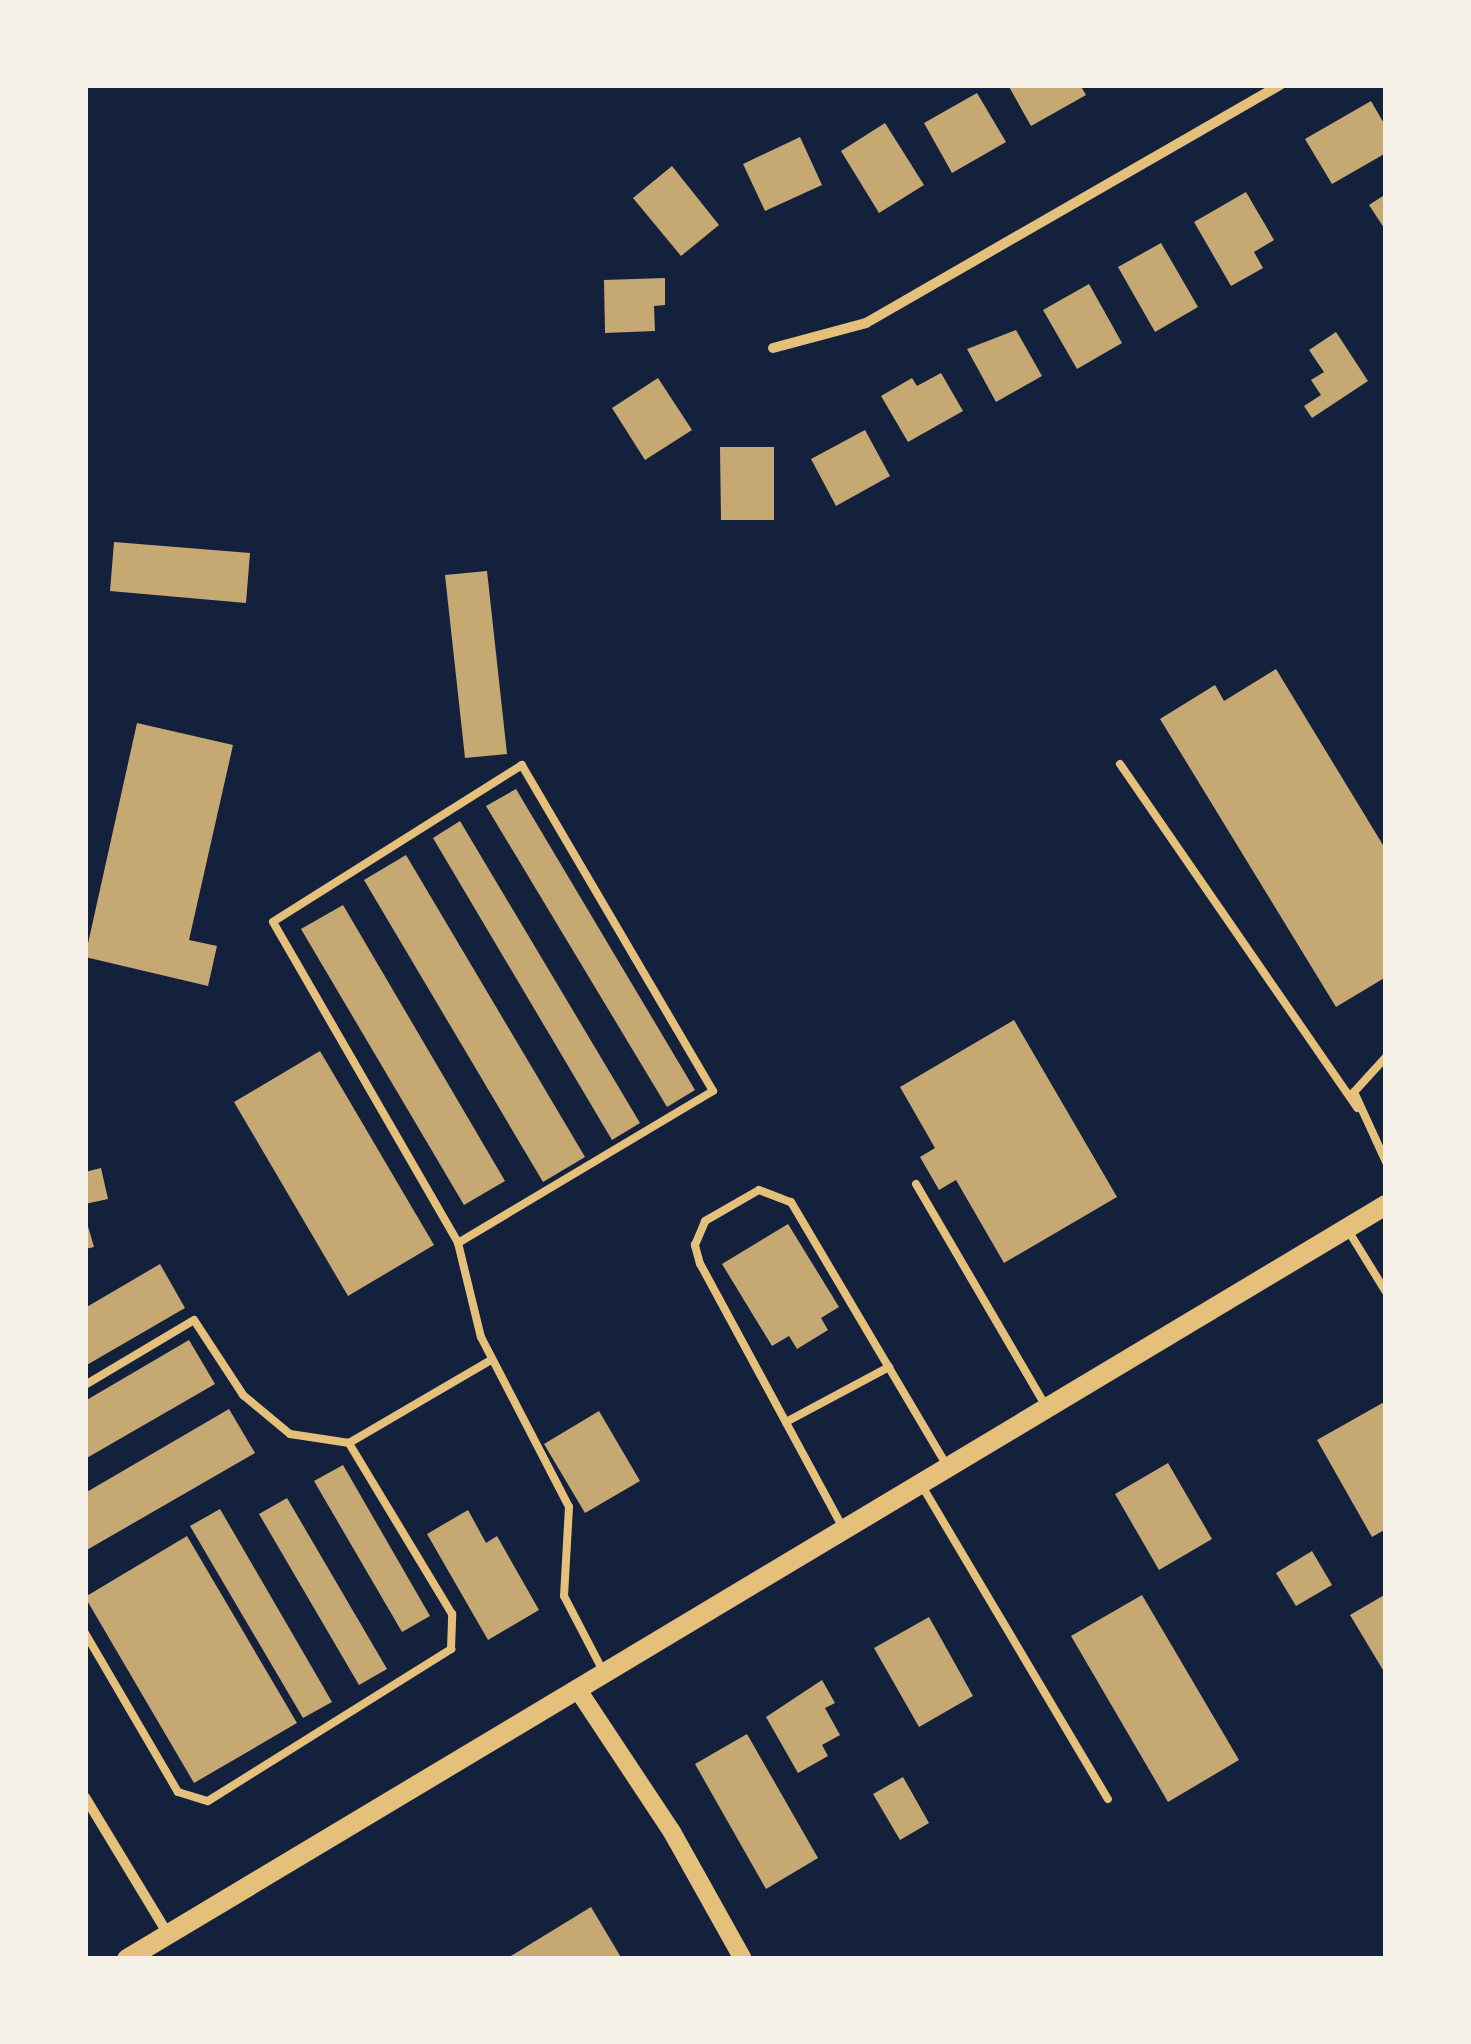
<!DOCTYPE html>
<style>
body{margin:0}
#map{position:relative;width:1471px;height:2044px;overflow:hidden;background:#14213d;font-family:"Sofia Sans Condensed",sans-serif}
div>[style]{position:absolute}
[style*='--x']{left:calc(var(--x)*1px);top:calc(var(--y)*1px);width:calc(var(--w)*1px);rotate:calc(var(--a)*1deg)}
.building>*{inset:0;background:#c6a872}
.service>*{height:8px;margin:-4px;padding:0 4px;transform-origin:4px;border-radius:4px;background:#e5c07b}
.minor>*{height:10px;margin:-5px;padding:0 5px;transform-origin:5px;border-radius:5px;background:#e5c07b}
.tertiary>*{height:18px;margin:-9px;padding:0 9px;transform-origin:9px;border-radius:9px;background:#e5c07b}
.secondary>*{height:20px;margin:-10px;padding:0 10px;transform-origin:10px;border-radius:10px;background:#e5c07b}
span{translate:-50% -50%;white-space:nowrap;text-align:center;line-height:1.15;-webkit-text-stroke:10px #f6f1e7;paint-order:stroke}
.frame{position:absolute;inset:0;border:88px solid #f6f1e7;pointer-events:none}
</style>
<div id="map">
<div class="building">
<i style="clip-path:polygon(1008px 85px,1080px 85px,1086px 95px,1031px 126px)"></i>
<i style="clip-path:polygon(977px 93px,1006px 142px,952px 173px,924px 123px)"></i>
<i style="clip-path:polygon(1371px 101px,1386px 127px,1386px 153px,1332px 184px,1305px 139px)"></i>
<i style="clip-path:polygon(885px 123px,924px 185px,879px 213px,841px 151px)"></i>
<i style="clip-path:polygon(800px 137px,822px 185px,765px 211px,743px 164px)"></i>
<i style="clip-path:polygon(672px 166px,719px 225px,681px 256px,633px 198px)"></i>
<i style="clip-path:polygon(1246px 192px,1274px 240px,1254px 252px,1263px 268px,1231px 286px,1194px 222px)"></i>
<i style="clip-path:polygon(1386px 194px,1386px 231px,1369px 205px)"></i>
<i style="clip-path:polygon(1161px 243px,1198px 307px,1155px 332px,1118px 267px)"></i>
<i style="clip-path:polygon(665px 278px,665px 305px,654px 306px,655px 331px,605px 333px,604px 280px)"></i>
<i style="clip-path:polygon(1089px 284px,1122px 343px,1077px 369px,1043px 310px)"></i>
<i style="clip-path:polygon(1016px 330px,1042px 376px,996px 402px,967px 349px)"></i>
<i style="clip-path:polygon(1336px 332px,1368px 381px,1312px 418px,1304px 406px,1321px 395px,1311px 380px,1324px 372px,1309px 350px)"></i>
<i style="clip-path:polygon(941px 373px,963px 411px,908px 442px,881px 396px,912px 378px,917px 386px)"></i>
<i style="clip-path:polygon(658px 378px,692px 430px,645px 460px,612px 408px)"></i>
<i style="clip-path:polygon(865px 430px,890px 476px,836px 506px,811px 459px)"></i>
<i style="clip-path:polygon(720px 447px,774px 447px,774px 520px,721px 520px)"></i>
<i style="clip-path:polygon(114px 542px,250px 553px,246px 603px,110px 591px)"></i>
<i style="clip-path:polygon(487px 571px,507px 754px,465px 758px,445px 575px)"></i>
<i style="clip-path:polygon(1276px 669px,1386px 850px,1386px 977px,1336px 1007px,1160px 719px,1215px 685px,1224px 701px)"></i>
<i style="clip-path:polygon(137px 723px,233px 745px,189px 940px,217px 946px,208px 986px,85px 957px)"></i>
<i style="clip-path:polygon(516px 789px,695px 1090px,667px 1107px,486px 806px)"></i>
<i style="clip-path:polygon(460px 821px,640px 1123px,612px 1140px,433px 838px)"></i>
<i style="clip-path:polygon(406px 855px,585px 1157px,543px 1182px,364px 880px)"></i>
<i style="clip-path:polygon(343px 905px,505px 1181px,464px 1205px,301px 929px)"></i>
<i style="clip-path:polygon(1014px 1020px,1117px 1197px,1004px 1263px,956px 1180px,939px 1190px,920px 1157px,935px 1148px,900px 1087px)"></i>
<i style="clip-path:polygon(320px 1051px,434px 1245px,348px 1296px,234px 1102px)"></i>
<i style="clip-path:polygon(101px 1168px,108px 1199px,85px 1204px,85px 1172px)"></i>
<i style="clip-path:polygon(85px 1216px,94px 1247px,85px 1249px)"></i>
<i style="clip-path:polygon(788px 1224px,839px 1307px,821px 1318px,828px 1330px,797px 1349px,789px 1336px,772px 1346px,722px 1264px)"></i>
<i style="clip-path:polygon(160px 1264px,185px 1308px,85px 1366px,85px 1308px)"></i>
<i style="clip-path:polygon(189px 1340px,215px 1384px,85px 1459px,85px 1401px)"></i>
<i style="clip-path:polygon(1386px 1401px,1386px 1529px,1372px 1537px,1317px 1440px)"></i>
<i style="clip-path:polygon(229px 1409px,255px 1453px,85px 1551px,85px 1493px)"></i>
<i style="clip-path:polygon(599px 1411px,640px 1481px,585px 1513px,544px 1444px)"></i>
<i style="clip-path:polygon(1168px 1463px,1212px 1539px,1159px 1570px,1115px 1494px)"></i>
<i style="clip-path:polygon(343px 1465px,430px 1616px,402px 1632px,314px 1481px)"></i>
<i style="clip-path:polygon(287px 1498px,387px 1669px,359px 1685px,259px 1514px)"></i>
<i style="clip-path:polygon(220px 1509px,332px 1702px,303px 1718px,190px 1526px)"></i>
<i style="clip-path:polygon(468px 1510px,486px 1543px,497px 1536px,539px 1610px,488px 1640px,427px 1534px)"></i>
<i style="clip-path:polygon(187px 1536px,297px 1723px,194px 1783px,85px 1597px)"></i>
<i style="clip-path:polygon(1312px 1551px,1332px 1585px,1296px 1606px,1276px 1573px)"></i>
<i style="clip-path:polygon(1386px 1594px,1386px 1668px,1383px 1670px,1350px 1615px)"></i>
<i style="clip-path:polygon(1142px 1595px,1239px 1760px,1168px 1802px,1071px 1636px)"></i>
<i style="clip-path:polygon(929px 1617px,973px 1696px,919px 1727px,874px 1648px)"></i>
<i style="clip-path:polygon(822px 1680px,835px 1703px,825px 1708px,840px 1735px,822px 1745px,828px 1756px,798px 1773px,766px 1717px)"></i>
<i style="clip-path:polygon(747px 1734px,818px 1858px,766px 1889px,695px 1764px)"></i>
<i style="clip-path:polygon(903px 1777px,929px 1823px,900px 1840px,873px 1794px)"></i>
<i style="clip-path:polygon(591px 1907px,622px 1959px,506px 1959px)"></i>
</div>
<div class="service">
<i style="--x:1120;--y:764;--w:418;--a:55.4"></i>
<i style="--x:1386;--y:1057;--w:47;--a:132.4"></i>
<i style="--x:1354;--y:1092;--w:77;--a:65.4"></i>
<i style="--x:916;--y:1184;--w:259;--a:59.7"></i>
<i style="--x:1349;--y:1232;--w:70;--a:58.3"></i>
<i style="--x:458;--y:1243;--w:297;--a:-30.8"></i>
<i style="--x:713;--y:1091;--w:378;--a:-120.4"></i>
<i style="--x:522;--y:765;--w:294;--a:147.8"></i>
<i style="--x:273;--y:922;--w:370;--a:60"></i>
<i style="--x:458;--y:1243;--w:97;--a:76.3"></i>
<i style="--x:481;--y:1337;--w:191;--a:62.6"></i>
<i style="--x:569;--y:1507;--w:89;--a:93.2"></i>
<i style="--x:564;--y:1596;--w:82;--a:62.5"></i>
<i style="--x:85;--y:1385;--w:127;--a:-30.8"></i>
<i style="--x:194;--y:1320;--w:90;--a:56.8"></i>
<i style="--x:243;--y:1395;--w:61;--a:39.7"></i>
<i style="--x:290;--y:1434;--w:60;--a:8.7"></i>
<i style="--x:349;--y:1443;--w:164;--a:-30.3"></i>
<i style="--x:786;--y:1422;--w:117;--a:-28.1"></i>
<i style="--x:922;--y:1486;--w:364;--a:59.3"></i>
<i style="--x:843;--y:1528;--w:300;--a:-118.4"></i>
<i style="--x:700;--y:1264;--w:20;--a:-105"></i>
<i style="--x:695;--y:1245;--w:26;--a:-67"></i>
<i style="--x:705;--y:1221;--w:62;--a:-29.9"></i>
<i style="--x:759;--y:1190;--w:34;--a:21"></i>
<i style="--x:791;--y:1202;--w:307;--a:59.4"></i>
<i style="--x:85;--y:1633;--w:184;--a:59.7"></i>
<i style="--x:178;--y:1792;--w:31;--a:17"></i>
<i style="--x:208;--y:1801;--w:287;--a:-32"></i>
<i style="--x:451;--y:1649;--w:35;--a:-88"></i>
<i style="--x:452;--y:1614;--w:200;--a:-121.1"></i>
</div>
<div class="minor">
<i style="--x:773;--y:348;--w:96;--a:-15"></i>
<i style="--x:866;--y:323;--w:478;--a:-29.9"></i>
<i style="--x:85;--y:1797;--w:160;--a:58.8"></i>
</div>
<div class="tertiary">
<i style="--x:578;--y:1690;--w:170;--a:56.5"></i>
<i style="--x:672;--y:1832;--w:145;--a:60.8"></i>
</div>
<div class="secondary">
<i style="--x:127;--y:1959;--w:1468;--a:-30.92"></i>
</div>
<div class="frame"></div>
</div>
